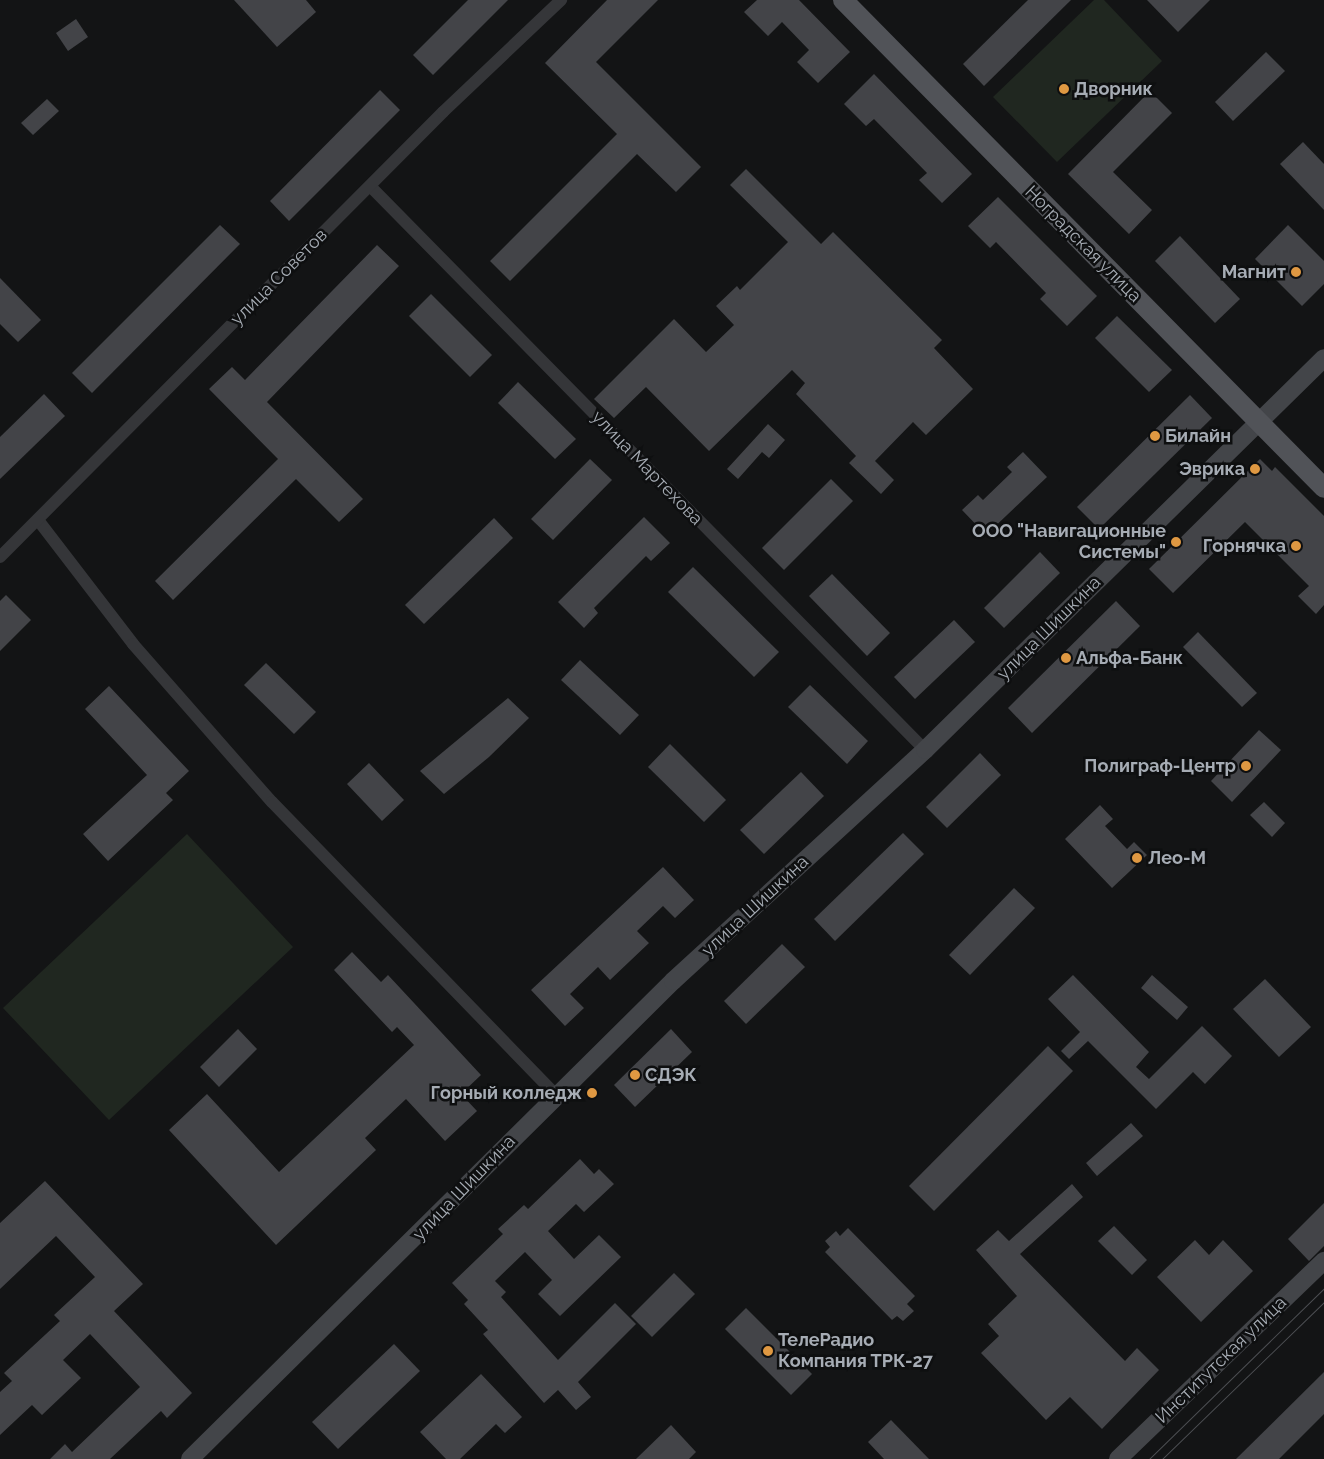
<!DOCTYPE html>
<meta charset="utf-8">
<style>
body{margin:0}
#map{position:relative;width:1324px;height:1459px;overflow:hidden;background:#131415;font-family:Raleway,sans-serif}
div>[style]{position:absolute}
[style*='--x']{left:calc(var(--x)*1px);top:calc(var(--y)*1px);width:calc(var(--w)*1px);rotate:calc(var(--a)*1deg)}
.green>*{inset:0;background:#202720}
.building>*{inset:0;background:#434448}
.minor>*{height:12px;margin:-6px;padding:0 6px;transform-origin:6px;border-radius:6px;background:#353639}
.secondary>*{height:18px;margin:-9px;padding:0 9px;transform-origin:9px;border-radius:9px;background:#434549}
.primary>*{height:20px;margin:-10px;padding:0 10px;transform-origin:10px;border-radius:10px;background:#515358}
.tram>*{height:1px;margin:-0.5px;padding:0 0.5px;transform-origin:0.5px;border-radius:0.5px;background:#4c4e52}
.dots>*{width:14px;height:14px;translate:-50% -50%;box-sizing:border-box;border:2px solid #0e0f10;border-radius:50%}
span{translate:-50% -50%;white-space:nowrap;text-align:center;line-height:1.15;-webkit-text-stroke:5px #0e0f10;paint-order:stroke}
.poi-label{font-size:18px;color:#a6acb4;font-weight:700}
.left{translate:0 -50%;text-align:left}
.right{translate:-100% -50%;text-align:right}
.street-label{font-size:18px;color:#a6acb4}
</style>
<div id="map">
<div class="green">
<i style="clip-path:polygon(1094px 0,1104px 0,1162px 61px,1057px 162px,993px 97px)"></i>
<i style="clip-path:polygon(187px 834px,293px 947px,109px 1120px,3px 1008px)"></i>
</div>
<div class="building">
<i style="clip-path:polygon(234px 0,306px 0,316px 12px,277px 47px)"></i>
<i style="clip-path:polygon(468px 0,508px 0,433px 75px,413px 55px)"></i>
<i style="clip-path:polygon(607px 0,658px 0,596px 62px,701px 167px,676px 192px,637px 154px,510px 281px,490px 261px,617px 134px,545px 63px)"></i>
<i style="clip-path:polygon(757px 0,799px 0,850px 52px,818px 83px,797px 62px,809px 50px,782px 22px,768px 36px,744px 12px)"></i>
<i style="clip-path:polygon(1028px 0,1071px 0,984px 86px,963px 64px)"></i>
<i style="clip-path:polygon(1147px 0,1210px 0,1178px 32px)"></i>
<i style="clip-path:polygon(76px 19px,88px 37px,68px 51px,56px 33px)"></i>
<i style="clip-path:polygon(1266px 52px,1285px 71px,1233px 121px,1215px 102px)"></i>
<i style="clip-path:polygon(874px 74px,972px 174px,942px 203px,919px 180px,927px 173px,874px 119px,866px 126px,844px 104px)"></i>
<i style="clip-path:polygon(380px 90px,400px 110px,289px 221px,270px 201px)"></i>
<i style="clip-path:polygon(1150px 91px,1172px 113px,1113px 172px,1152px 210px,1129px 234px,1068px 174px)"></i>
<i style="clip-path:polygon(47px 99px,59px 111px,33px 135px,21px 123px)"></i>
<i style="clip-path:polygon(1303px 142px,1324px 164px,1324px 210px,1280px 164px)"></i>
<i style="clip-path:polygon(746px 169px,821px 244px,833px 232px,942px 340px,934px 348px,973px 389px,926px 435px,913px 422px,875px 461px,894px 480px,881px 494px,849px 463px,856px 456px,796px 394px,805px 383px,792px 370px,709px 451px,646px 387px,614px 418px,594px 399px,674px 319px,706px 352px,734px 325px,716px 306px,737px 286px,740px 290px,788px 242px,730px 185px)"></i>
<i style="clip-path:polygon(998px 197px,1097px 296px,1067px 326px,1040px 299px,1046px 293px,996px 242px,990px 248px,968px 226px)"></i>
<i style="clip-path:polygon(220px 225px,240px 244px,92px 393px,72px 373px)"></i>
<i style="clip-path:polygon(1288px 225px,1324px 261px,1324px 284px,1302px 306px,1255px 259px)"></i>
<i style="clip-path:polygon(1180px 236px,1240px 299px,1215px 323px,1155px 261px)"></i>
<i style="clip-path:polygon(377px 245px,399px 266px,267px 402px,363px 499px,339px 522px,296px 479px,173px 600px,155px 581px,278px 459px,209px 389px,232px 367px,245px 380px)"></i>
<i style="clip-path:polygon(0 278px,41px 320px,18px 342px,0 324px)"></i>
<i style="clip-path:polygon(431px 294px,492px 355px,470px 377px,409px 316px)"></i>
<i style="clip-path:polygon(1117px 316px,1172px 370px,1149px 392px,1095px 338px)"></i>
<i style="clip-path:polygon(518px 382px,576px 439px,555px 459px,498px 403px)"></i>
<i style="clip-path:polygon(44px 394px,65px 416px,0 479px,0 437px)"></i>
<i style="clip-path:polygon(1190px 395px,1212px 418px,1099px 529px,1077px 507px)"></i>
<i style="clip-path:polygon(768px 424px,785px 440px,769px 458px,762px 452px,738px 479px,727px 469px)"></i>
<i style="clip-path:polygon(1023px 452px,1047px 477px,986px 535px,962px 510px,978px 495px,983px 500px,1012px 472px,1007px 467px)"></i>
<i style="clip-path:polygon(590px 459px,612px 480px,553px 540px,531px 519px)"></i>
<i style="clip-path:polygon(1260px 459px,1272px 471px,1275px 467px,1324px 516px,1324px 605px,1316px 614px,1298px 596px,1309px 586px,1245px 522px,1173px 593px,1149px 569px)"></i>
<i style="clip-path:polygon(831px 479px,853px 501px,784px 570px,762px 548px)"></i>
<i style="clip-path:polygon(644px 517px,670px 543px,651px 561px,646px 556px,594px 608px,598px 613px,584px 628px,558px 602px)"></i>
<i style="clip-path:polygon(494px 518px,513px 538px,424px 624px,405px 605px)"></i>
<i style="clip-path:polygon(1040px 552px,1060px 573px,1004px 628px,984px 608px)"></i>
<i style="clip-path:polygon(693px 567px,779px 652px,754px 677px,668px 592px)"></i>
<i style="clip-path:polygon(832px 574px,890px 633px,867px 656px,809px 596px)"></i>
<i style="clip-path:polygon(6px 595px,31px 620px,0 651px,0 601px)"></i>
<i style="clip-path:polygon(1116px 601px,1140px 626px,1032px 733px,1008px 708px)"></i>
<i style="clip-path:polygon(954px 620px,975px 642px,915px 699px,894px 677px)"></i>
<i style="clip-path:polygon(1198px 632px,1257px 693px,1242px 707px,1183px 647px)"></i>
<i style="clip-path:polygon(580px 660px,639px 715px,620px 735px,561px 680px)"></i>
<i style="clip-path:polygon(266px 663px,316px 712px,294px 734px,244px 685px)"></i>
<i style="clip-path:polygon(810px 685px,868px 741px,847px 764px,788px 707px)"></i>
<i style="clip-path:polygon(109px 686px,189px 771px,166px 793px,173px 800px,108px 861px,83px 834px,147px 775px,85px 709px)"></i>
<i style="clip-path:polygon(508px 698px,529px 718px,489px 757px,444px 794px,420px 771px)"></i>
<i style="clip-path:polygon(1259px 730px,1281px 750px,1232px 802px,1211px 781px)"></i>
<i style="clip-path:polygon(670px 744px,726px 800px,704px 822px,648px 767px)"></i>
<i style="clip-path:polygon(980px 753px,1001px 775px,947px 828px,926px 807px)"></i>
<i style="clip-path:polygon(369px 763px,404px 800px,382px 821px,347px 784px)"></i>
<i style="clip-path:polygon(801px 772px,824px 796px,764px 854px,740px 830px)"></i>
<i style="clip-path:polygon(1264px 802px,1285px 823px,1272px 837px,1250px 815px)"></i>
<i style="clip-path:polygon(1100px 805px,1113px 819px,1105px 826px,1127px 849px,1134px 842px,1147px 855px,1112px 888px,1065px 839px)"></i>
<i style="clip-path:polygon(903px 833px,924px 854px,835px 941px,814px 919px)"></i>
<i style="clip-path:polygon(663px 867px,694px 900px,675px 918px,663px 906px,637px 931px,649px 943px,610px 980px,598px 967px,570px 994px,584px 1008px,565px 1026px,531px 990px)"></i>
<i style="clip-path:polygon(1014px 888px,1035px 908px,970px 975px,949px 955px)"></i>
<i style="clip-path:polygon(782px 944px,805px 967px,746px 1024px,724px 1001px)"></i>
<i style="clip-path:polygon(352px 952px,381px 982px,388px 975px,481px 1075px,461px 1094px,477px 1111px,445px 1141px,406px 1099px,365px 1138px,376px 1150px,276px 1245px,169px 1130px,207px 1094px,279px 1172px,414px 1045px,397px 1027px,392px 1032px,334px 970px)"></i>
<i style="clip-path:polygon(1073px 975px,1149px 1052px,1136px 1067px,1149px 1079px,1202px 1026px,1232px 1056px,1205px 1084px,1193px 1072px,1156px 1109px,1088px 1041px,1069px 1059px,1061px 1051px,1080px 1032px,1048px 999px)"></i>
<i style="clip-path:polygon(1152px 975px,1188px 1007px,1177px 1020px,1141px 988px)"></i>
<i style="clip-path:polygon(1265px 979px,1311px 1027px,1279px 1057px,1233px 1009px)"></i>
<i style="clip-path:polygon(238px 1029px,257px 1049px,219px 1087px,200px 1067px)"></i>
<i style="clip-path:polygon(671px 1029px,692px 1052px,635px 1107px,614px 1085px)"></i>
<i style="clip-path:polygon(1048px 1046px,1073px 1071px,934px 1211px,909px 1186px)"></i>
<i style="clip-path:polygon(1131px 1123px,1143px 1136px,1097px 1176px,1086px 1163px)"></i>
<i style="clip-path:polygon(580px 1159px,594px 1174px,599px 1169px,614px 1184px,584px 1212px,576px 1204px,548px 1231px,574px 1259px,599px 1235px,621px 1257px,560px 1316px,538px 1294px,552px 1280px,525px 1252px,495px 1281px,506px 1292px,501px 1297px,558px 1360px,615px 1303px,636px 1324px,578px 1382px,591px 1397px,576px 1410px,558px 1390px,544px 1403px,483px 1334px,488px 1330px,464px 1304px,468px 1300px,452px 1283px,503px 1234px,498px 1229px,524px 1205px,528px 1209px)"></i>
<i style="clip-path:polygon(45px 1181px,143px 1284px,114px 1311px,192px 1393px,167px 1418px,161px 1411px,110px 1459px,50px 1459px,65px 1444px,72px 1452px,140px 1387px,90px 1334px,63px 1360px,81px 1378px,42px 1415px,32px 1405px,0 1435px,0 1392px,12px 1381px,4px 1373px,60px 1321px,54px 1315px,95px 1277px,56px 1236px,0 1289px,0 1223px)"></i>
<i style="clip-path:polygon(1072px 1184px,1083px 1197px,1020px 1254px,1125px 1361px,1137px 1348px,1159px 1370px,1102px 1429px,1070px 1397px,1046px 1420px,981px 1353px,999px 1336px,988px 1324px,1017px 1296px,976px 1250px,998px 1230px,1009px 1241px)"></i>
<i style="clip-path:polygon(1324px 1203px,1324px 1246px,1309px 1261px,1288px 1239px)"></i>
<i style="clip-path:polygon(1114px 1226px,1147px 1260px,1132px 1275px,1098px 1241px)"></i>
<i style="clip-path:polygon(848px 1228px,915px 1296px,907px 1304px,914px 1311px,903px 1321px,897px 1316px,892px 1320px,825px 1252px,830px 1247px,825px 1241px,836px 1231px,840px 1236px)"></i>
<i style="clip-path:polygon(1195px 1240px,1209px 1255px,1223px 1240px,1253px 1271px,1201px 1322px,1157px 1277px)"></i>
<i style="clip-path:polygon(674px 1273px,695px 1294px,652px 1337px,631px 1316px)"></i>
<i style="clip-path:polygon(746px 1308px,812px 1374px,791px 1395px,725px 1329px)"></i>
<i style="clip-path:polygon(394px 1344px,420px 1371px,338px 1449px,312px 1422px)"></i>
<i style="clip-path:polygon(1324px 1372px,1324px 1414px,1279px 1459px,1236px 1459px)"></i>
<i style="clip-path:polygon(481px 1374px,522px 1417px,505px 1433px,496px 1424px,460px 1459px,446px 1459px,420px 1432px)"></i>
<i style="clip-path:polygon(891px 1420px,929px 1459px,884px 1459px,868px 1442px)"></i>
<i style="clip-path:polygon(671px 1425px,696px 1452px,689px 1459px,636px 1459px)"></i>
</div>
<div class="minor">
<i style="--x:370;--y:186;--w:791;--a:45.46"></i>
<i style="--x:38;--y:520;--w:156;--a:52.5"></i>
<i style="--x:133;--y:644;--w:210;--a:48.7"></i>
<i style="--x:272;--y:802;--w:408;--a:45.9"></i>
<i style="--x:0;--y:557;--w:628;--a:-45.13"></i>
<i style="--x:443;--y:112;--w:163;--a:-43.5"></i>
</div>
<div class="secondary">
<i style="--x:190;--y:1459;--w:680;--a:-44.7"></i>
<i style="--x:673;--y:981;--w:342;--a:-42.5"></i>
<i style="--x:925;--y:750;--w:559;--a:-44.49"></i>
<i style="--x:1118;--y:1459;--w:286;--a:-43.9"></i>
</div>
<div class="primary">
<i style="--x:843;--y:0;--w:685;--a:45.41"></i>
</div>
<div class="tram">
<i style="--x:1149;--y:1459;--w:245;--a:-44.3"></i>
<i style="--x:1162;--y:1459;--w:226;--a:-44.1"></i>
</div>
<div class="dots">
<i style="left:1064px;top:89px;background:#df9842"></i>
<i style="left:1296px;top:272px;background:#df9842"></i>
<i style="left:1155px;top:436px;background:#df9842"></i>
<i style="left:1255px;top:469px;background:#df9842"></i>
<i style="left:1176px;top:542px;background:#df9842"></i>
<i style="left:1296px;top:546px;background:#df9842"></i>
<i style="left:1066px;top:658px;background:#df9842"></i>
<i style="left:1246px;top:766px;background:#df9842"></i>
<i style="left:1137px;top:858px;background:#df9842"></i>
<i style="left:635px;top:1075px;background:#df9842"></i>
<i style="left:592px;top:1093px;background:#df9842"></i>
<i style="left:768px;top:1351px;background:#df9842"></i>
</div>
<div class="poi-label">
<span class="left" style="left:1074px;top:89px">Дворник</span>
<span class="right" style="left:1286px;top:272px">Магнит</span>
<span class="left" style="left:1165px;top:436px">Билайн</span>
<span class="right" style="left:1245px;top:469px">Эврика</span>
<span class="right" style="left:1166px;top:542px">ООО "Навигационные<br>Системы"</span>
<span class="right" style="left:1286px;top:546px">Горнячка</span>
<span class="left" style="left:1076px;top:658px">Альфа-Банк</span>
<span class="right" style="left:1236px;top:766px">Полиграф-Центр</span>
<span class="left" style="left:1148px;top:858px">Лео-М</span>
<span class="left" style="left:645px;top:1075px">СДЭК</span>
<span class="right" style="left:582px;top:1093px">Горный колледж</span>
<span class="left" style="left:778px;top:1351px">ТелеРадио<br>Компания ТРК-27</span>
</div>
<div class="street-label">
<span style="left:1083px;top:244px;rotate:45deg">Ноградская улица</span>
<span style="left:279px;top:277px;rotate:-45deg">улица Советов</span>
<span style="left:647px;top:468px;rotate:46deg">улица Мартехова</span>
<span style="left:1049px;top:628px;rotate:-45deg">улица Шишкина</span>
<span style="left:755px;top:906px;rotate:-43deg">улица Шишкина</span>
<span style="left:464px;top:1188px;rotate:-46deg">улица Шишкина</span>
<span style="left:1221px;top:1360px;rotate:-44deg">Институтская улица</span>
</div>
</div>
